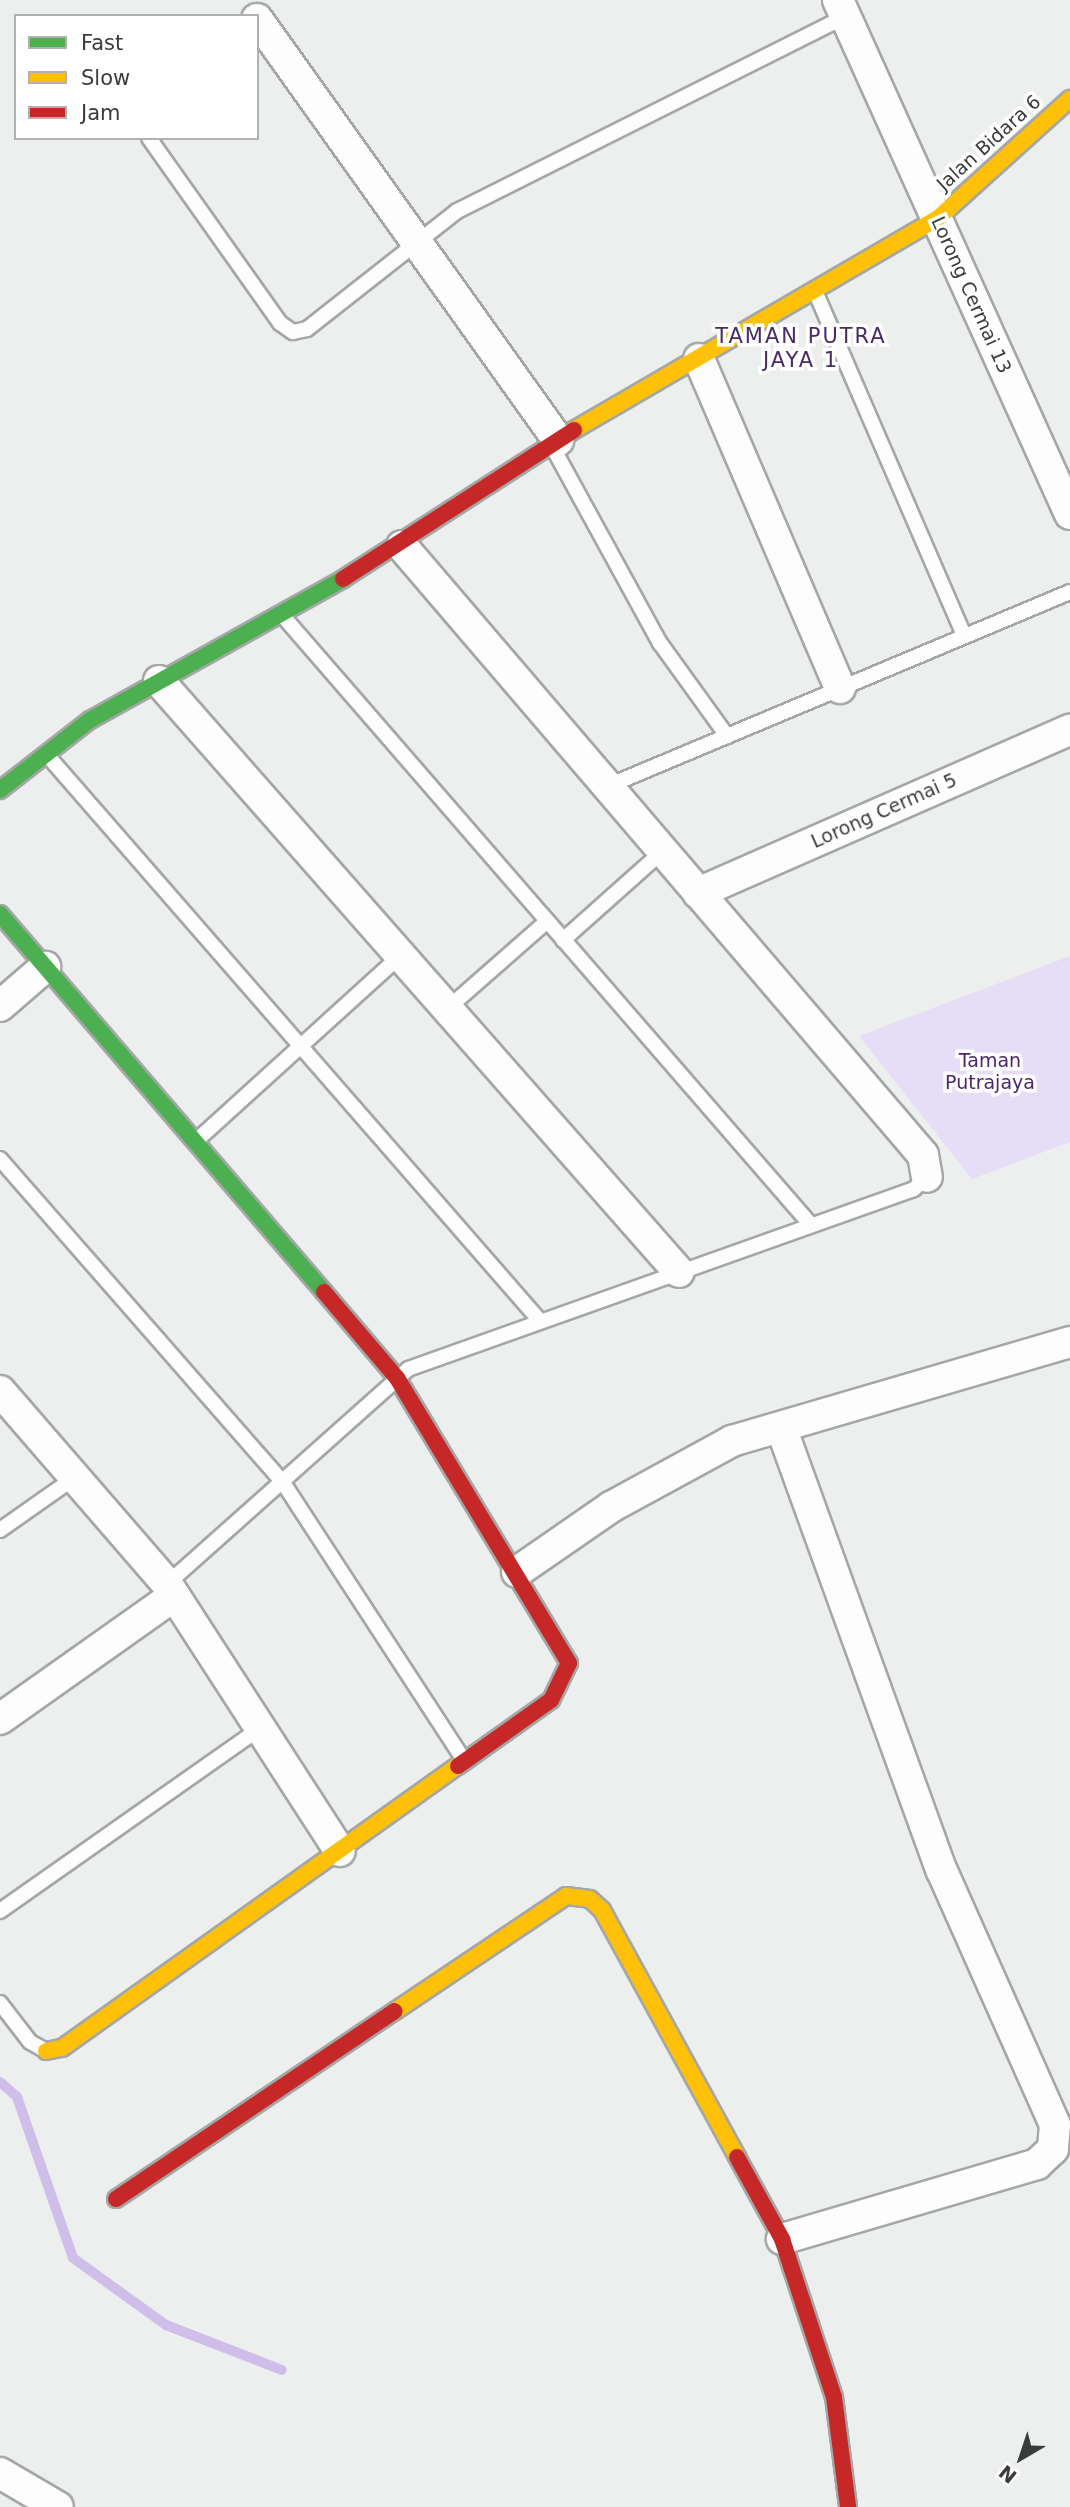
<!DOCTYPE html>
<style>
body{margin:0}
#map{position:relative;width:1070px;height:2507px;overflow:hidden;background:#ecefee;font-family:"DejaVu Sans",sans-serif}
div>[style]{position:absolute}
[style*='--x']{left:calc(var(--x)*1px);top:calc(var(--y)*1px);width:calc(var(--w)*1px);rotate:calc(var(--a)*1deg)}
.green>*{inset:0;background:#e6def6}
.stream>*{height:10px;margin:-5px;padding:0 5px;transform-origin:5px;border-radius:5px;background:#cfbee9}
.roads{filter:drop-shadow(2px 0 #a4a7a6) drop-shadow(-2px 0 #a4a7a6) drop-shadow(0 2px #a4a7a6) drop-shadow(0 -2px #a4a7a6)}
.lane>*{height:14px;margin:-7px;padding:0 7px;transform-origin:7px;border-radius:7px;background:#fcfdfc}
.street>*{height:30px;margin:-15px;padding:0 15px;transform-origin:15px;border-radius:15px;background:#fcfdfc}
.fast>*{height:16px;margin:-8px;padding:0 8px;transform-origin:8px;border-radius:8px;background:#4caf50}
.slow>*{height:16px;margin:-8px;padding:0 8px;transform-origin:8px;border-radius:8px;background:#ffc107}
.jam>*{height:16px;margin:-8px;padding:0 8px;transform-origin:8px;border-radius:8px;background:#c62828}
span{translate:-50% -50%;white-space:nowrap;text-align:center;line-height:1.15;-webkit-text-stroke:7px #fff;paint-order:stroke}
.street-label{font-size:19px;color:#3a3c3c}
.park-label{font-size:19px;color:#4a276f}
.neighbourhood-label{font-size:21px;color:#472c66;letter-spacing:2px}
.legend{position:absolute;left:14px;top:14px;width:245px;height:126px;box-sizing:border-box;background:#fff;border:2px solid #b0b1b1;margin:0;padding:9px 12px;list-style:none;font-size:21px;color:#3a3c3c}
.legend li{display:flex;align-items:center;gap:14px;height:35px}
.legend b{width:35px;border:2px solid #b0b1b1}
.north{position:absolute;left:986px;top:2423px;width:70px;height:70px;-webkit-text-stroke:5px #fff;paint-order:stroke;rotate:219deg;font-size:19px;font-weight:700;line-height:28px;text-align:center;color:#3a3c3c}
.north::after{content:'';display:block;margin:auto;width:24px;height:32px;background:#3a3c3c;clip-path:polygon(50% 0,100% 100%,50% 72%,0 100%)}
</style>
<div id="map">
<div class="green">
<i style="clip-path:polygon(1070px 956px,1070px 1142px,972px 1179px,859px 1036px)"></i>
</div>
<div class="stream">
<i style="--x:0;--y:2082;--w:23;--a:41"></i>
<i style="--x:17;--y:2097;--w:170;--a:70.8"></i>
<i style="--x:73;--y:2258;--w:115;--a:35.8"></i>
<i style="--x:166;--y:2325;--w:124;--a:21.2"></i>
</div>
<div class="roads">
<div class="lane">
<i style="--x:149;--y:138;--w:227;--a:54.7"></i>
<i style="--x:280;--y:323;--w:16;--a:35"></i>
<i style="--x:293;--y:332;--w:14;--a:-12"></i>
<i style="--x:307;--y:329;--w:191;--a:-38.2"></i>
<i style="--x:457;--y:211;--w:434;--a:-26.6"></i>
<i style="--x:815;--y:291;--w:376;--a:66.6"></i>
<i style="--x:552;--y:446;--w:225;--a:61.3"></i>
<i style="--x:660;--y:643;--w:115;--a:54.2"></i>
<i style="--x:282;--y:615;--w:807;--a:49.07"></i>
<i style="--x:47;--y:755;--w:751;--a:48.94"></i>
<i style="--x:608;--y:786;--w:501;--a:-22.78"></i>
<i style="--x:563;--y:940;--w:134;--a:-41.7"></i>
<i style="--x:447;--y:1009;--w:133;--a:-41.3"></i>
<i style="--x:196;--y:1141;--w:275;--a:-42.2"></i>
<i style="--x:0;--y:1159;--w:428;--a:48.8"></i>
<i style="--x:282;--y:1481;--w:333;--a:56.9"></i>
<i style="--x:0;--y:1530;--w:90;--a:-35.1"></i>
<i style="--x:167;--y:1584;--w:323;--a:-41.7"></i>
<i style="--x:408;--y:1369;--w:537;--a:-19.58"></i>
<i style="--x:914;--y:1189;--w:18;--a:-43"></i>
<i style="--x:0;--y:1911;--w:318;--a:-35.1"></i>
<i style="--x:0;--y:2003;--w:49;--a:52.4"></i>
<i style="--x:30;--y:2042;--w:18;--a:29"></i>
</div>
<div class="street">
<i style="--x:838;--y:0;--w:564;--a:65.71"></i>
<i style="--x:257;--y:19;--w:518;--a:54.44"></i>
<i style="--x:699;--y:359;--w:358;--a:66.8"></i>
<i style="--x:402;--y:546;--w:801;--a:49.45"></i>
<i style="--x:923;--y:1155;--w:22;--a:80"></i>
<i style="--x:159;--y:681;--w:787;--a:48.66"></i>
<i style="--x:698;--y:893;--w:406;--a:-23.7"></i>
<i style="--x:0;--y:1006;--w:60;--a:-40.9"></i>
<i style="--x:0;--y:1391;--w:255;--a:49.1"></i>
<i style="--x:167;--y:1584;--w:318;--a:57.1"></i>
<i style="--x:782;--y:1430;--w:469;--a:70.1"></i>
<i style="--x:942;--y:1871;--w:278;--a:66"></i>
<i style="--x:1055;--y:2125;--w:24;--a:95"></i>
<i style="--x:1053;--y:2149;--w:22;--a:137"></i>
<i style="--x:1037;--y:2164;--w:266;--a:163.6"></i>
<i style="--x:517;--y:1572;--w:114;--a:-34.7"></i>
<i style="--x:611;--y:1507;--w:138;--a:-28.6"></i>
<i style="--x:732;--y:1441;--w:352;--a:-16.3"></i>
<i style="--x:0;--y:1719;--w:213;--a:-35.3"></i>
<i style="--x:0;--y:2473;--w:67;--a:30.4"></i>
</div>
<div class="fast">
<i style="--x:0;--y:790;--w:114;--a:-37.9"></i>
<i style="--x:90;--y:720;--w:290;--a:-29.1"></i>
<i style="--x:0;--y:914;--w:498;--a:49.4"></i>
</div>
<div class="slow">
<i style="--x:574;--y:430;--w:420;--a:-30.2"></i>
<i style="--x:937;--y:219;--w:179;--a:-42.1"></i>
<i style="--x:395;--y:2011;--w:206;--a:-33.9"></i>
<i style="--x:566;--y:1896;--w:24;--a:7"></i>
<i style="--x:590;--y:1899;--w:16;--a:43"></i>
<i style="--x:602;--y:1910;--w:281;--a:61.3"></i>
<i style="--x:46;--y:2051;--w:16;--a:-11"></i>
<i style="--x:62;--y:2048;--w:486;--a:-35.5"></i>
</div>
<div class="jam">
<i style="--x:343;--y:579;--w:275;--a:-32.8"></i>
<i style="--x:324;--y:1292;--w:113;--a:49.7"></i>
<i style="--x:397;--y:1378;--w:333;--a:58.9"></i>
<i style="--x:569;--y:1663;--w:41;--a:115.9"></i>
<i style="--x:551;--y:1700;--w:114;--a:144.6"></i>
<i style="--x:737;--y:2157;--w:94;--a:61.2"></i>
<i style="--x:782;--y:2239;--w:166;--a:71.8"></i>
<i style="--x:834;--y:2397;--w:111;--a:82.7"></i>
<i style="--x:116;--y:2199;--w:336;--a:-34"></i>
</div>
</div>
<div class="street-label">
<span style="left:989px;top:143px;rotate:-42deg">Jalan Bidara 6</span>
<span style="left:971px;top:295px;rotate:66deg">Lorong Cermai 13</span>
<span style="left:884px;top:811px;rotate:-24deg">Lorong Cermai 5</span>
</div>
<div class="park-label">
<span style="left:990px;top:1072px">Taman<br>Putrajaya</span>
</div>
<div class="neighbourhood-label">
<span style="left:801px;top:348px">TAMAN PUTRA<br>JAYA 1</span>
</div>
<ul class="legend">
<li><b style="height:9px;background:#4caf50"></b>Fast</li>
<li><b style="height:9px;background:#ffc107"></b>Slow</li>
<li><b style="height:9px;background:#c62828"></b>Jam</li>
</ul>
<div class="north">N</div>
</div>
